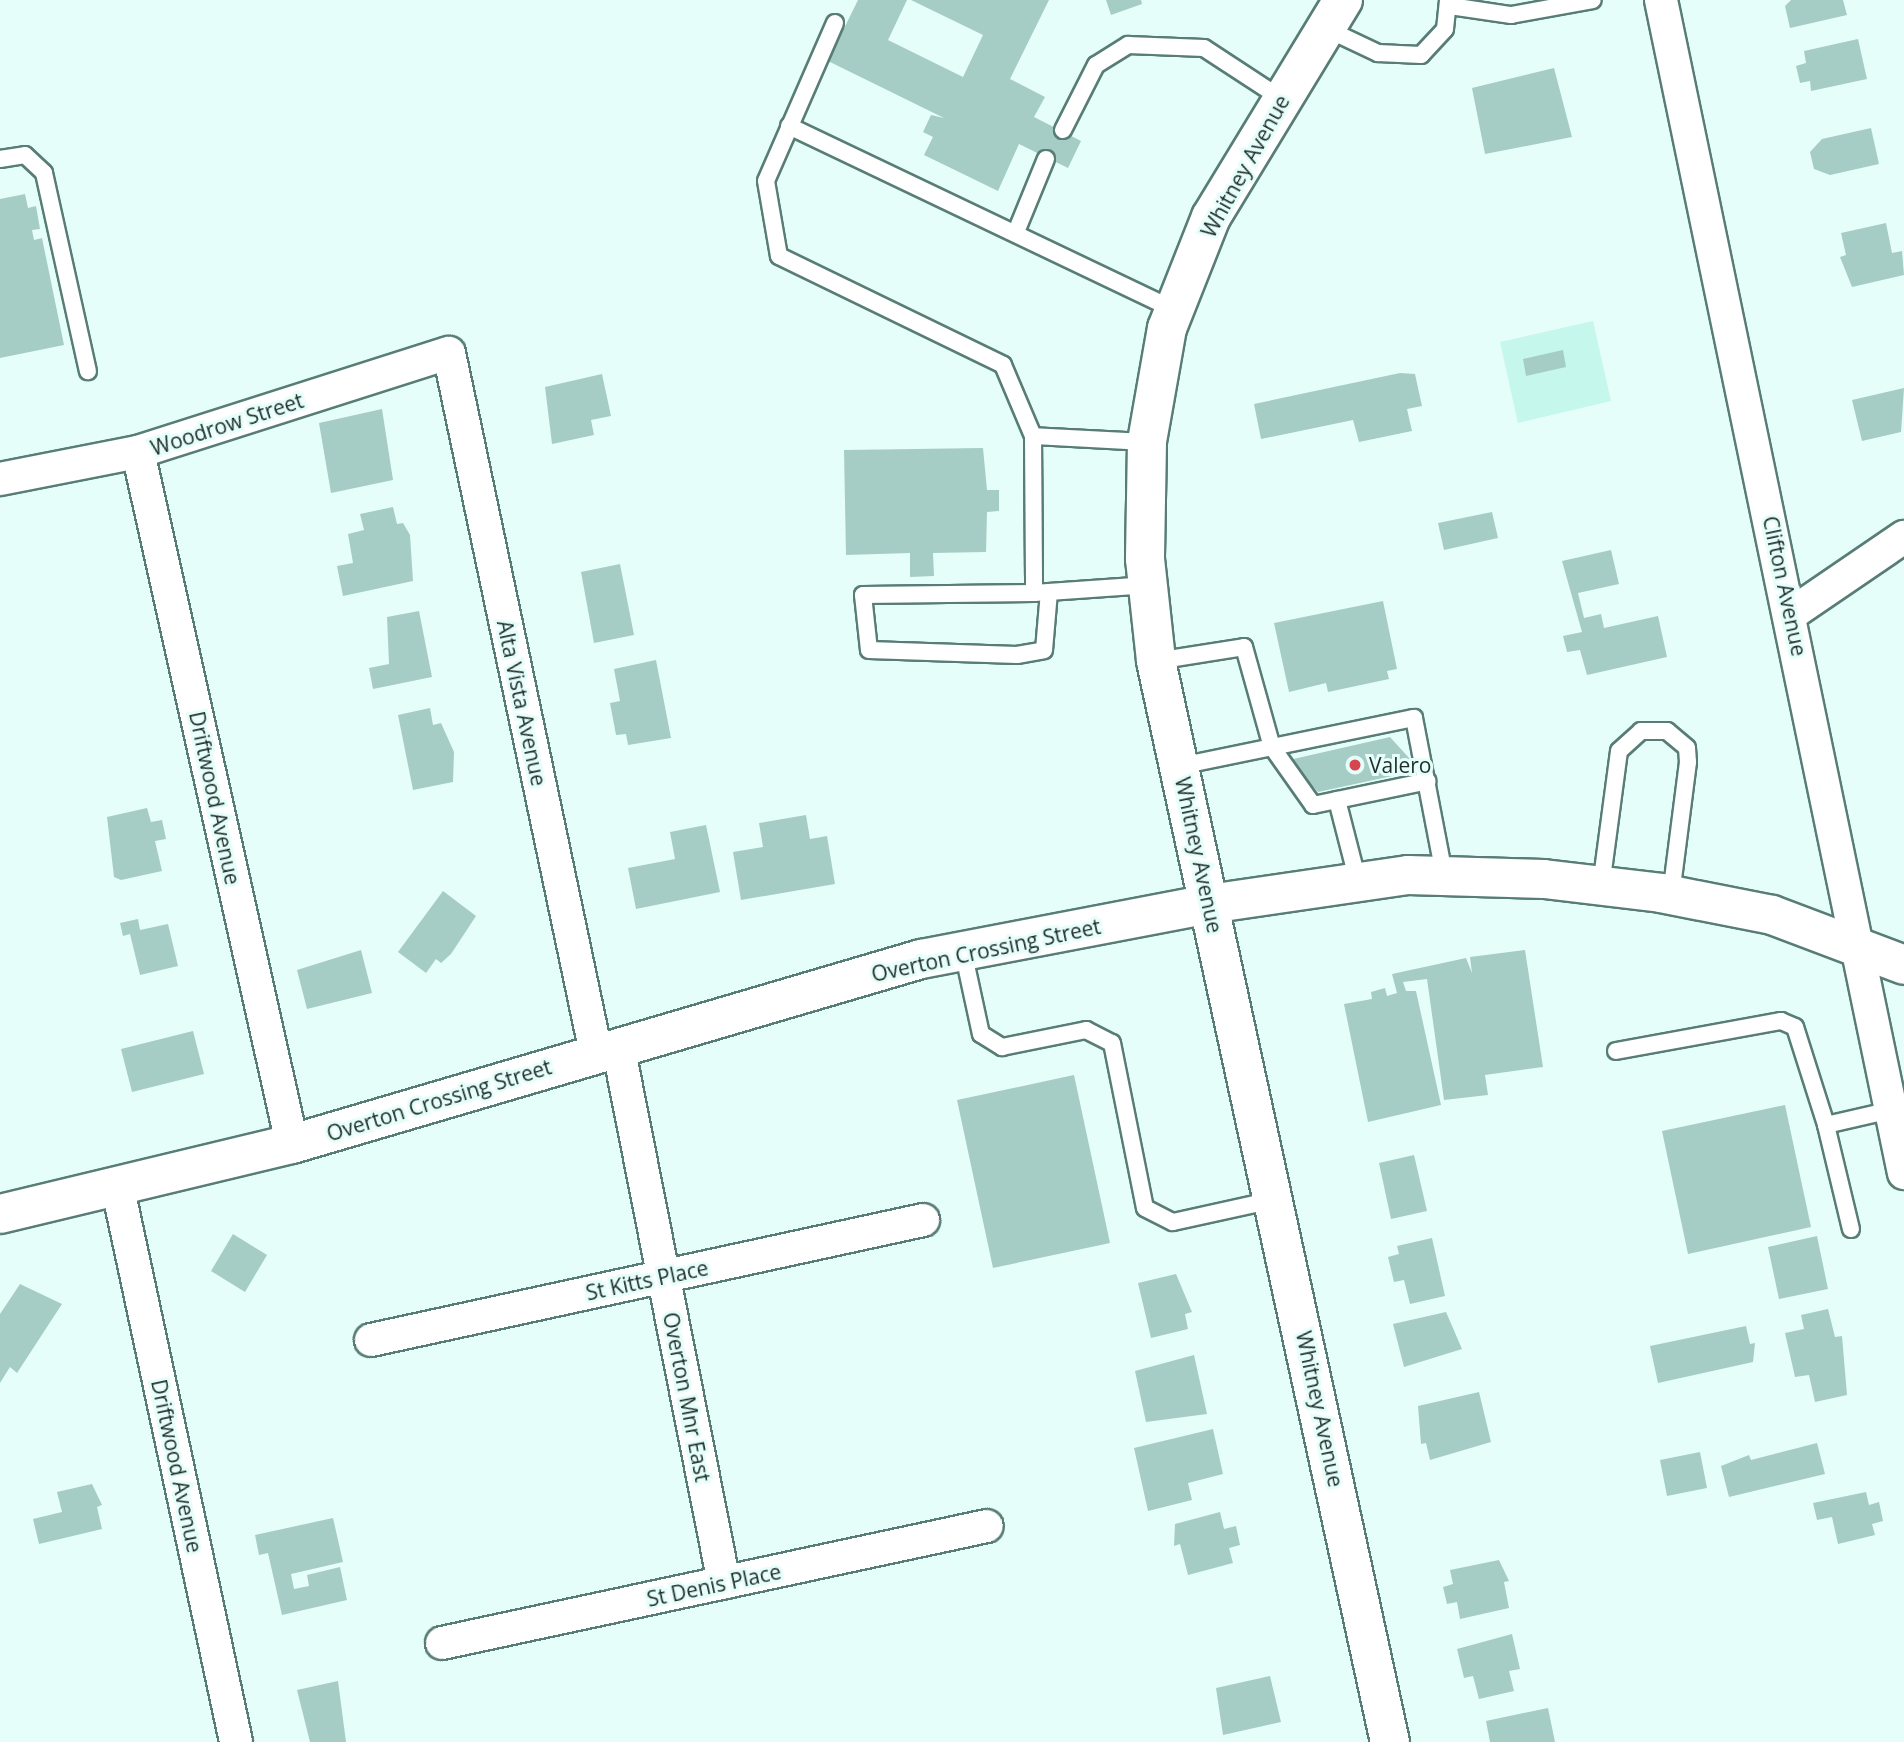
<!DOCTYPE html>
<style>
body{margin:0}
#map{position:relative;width:1904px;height:1742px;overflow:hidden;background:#e6fef9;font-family:"Open Sans",sans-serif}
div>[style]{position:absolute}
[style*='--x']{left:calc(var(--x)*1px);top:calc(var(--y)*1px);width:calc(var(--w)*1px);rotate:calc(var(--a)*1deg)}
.built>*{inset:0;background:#c5f7ed}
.building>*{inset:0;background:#a5cdc5}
.roads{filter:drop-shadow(2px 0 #587d76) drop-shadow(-2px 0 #587d76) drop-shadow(0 2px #587d76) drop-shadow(0 -2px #587d76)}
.lane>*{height:16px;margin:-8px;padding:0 8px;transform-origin:8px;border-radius:8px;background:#fff}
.street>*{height:32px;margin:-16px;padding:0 16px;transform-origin:16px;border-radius:16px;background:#fff}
.secondary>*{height:38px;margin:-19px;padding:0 19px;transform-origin:19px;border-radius:19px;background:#fff}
.dots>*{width:19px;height:19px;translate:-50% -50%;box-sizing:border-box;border:4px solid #e6fef9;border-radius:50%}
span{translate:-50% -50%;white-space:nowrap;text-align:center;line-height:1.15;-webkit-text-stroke:6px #e6fef9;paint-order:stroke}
.street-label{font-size:21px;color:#1e2d2a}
.poi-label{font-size:21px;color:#1e2d2a}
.left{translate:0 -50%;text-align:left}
</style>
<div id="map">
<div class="built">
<i style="clip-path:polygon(1593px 321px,1611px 401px,1518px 423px,1500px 342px)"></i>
</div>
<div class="building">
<i style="clip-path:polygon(858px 0,907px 0,888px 40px,963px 77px,983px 35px,911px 0,1049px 0,1010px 79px,1045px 97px,1034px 117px,1081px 141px,1068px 168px,1019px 144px,998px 191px,924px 155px,933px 137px,923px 132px,931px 115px,944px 118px,828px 61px)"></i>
<i style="clip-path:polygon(1106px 0,1141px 0,1142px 4px,1111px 15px)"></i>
<i style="clip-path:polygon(1791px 0,1843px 0,1847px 15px,1790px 28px,1785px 6px)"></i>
<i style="clip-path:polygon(1858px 39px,1867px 79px,1811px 91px,1810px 81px,1800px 83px,1796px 66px,1806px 63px,1804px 51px)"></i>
<i style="clip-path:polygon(1554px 68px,1572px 137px,1485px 154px,1472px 88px)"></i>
<i style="clip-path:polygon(1871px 128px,1879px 164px,1830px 175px,1814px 169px,1810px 152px,1822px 139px)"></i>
<i style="clip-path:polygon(25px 194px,28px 208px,36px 206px,40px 229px,32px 230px,34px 240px,42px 238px,64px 345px,0 358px,0 199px)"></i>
<i style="clip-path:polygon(1886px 223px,1892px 253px,1902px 251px,1904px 275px,1852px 287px,1840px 257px,1846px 255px,1841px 233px)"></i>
<i style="clip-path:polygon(1563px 350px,1566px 367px,1526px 376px,1523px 359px)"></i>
<i style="clip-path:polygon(1400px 373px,1415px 374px,1422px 406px,1407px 409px,1412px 431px,1359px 442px,1353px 420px,1261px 439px,1254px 404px)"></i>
<i style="clip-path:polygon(602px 374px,611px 416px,591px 420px,594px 435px,552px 444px,545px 387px)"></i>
<i style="clip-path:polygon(1904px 388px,1901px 432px,1862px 441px,1852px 400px)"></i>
<i style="clip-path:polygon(382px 409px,393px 480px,331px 493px,319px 423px)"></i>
<i style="clip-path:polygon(983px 448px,987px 490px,999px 490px,999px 511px,987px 512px,986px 552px,933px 553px,934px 576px,910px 577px,910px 553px,846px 555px,844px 450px)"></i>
<i style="clip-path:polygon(393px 507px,397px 524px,403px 523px,410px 535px,413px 581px,343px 596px,337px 566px,353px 563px,348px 534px,364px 530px,360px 514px)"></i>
<i style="clip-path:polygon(1492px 512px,1498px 538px,1444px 550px,1438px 523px)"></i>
<i style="clip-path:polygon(1611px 550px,1619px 584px,1578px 593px,1584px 618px,1601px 614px,1604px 628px,1658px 616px,1667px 657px,1587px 675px,1580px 650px,1567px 652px,1563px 636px,1582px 632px,1562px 561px)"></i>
<i style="clip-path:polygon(620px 564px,634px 635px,594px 643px,581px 572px)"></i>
<i style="clip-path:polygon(1383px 601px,1397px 669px,1387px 671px,1389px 679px,1328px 692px,1326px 683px,1289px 692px,1274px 623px)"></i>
<i style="clip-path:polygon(419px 611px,432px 677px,373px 689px,369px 668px,389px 664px,387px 617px)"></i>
<i style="clip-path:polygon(656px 660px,671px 738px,628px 745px,626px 734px,616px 735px,610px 703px,620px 701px,614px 669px)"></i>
<i style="clip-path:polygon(430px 708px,433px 725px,441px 723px,454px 752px,453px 782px,413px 790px,398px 715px)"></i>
<i style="clip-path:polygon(1390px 737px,1420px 770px,1318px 792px,1289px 760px)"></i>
<i style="clip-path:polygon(147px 808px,151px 822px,162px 820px,166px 839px,155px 841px,162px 871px,121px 880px,114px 877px,107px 817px)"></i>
<i style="clip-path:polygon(806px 815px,810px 839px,827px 836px,835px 884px,741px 900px,733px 852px,763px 847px,759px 823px)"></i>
<i style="clip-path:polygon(706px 825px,720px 892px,636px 909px,628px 868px,675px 859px,670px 832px)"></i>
<i style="clip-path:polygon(443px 891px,476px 916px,451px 954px,441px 963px,436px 959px,426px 973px,398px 952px)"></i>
<i style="clip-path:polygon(138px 919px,140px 930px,168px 924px,178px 966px,140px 975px,130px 934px,123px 936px,120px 923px)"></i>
<i style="clip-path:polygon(361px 950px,372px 993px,307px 1009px,297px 970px)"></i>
<i style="clip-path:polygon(1525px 950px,1543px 1067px,1485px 1075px,1488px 1095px,1444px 1100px,1427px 979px,1403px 982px,1406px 991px,1416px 991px,1441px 1105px,1368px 1122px,1344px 1004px,1372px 999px,1371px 992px,1385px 988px,1387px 996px,1397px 993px,1392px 974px,1466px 958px,1472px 973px,1470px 957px)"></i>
<i style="clip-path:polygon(193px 1031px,204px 1074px,132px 1092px,121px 1049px)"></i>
<i style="clip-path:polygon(1074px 1075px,1110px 1243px,993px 1268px,957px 1100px)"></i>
<i style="clip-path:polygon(1785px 1105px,1811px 1227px,1688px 1254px,1662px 1131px)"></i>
<i style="clip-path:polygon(1414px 1155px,1427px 1211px,1391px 1219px,1379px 1163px)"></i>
<i style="clip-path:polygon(233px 1234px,267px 1255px,245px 1292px,211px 1271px)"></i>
<i style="clip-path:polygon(1817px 1236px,1828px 1289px,1779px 1299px,1768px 1247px)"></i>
<i style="clip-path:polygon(1432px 1238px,1445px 1296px,1410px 1304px,1404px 1280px,1394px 1282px,1388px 1257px,1399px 1254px,1397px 1246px)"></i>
<i style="clip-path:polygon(1176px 1274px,1192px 1312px,1185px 1314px,1188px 1329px,1151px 1338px,1138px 1283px)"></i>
<i style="clip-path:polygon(20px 1284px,62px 1304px,17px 1373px,10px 1367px,0 1383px,0 1314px)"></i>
<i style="clip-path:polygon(1828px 1309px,1835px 1337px,1842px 1336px,1847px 1395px,1815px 1402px,1809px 1375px,1795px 1377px,1785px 1333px,1804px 1329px,1801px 1315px)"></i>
<i style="clip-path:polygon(1446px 1312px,1462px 1349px,1404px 1367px,1393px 1324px)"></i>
<i style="clip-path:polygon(1746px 1326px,1750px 1344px,1755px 1343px,1753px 1362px,1658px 1383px,1650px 1346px)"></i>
<i style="clip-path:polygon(1194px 1355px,1207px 1414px,1146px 1422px,1135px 1371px)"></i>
<i style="clip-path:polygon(1479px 1392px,1491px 1442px,1430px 1460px,1426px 1443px,1421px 1444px,1418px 1406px)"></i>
<i style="clip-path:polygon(1213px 1429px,1223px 1474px,1188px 1483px,1192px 1500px,1148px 1511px,1134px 1448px)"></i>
<i style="clip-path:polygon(1817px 1443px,1825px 1474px,1729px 1497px,1721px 1466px,1749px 1455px,1751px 1460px)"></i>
<i style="clip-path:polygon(1700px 1452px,1707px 1488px,1667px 1496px,1660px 1460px)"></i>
<i style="clip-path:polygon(92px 1484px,102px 1505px,97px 1507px,102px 1529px,39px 1544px,33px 1519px,62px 1512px,57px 1492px)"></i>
<i style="clip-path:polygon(1866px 1492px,1869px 1505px,1879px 1502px,1883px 1521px,1872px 1524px,1875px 1535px,1838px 1544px,1832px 1517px,1817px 1520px,1813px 1503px)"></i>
<i style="clip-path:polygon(1220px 1512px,1224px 1529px,1236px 1526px,1240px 1545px,1229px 1548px,1233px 1563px,1188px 1575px,1180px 1544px,1174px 1546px,1175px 1524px)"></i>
<i style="clip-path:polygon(333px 1518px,343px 1562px,291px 1574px,294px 1589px,309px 1586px,307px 1575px,340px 1567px,347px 1600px,282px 1615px,268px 1553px,259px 1555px,255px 1535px)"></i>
<i style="clip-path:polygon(1499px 1560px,1509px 1581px,1504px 1582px,1509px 1608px,1460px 1619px,1457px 1602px,1447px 1604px,1443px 1587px,1453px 1584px,1450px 1570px)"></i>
<i style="clip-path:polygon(1512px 1634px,1520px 1669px,1509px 1671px,1514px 1691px,1479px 1699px,1473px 1676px,1464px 1678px,1457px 1649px)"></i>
<i style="clip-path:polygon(1270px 1676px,1281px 1722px,1223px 1735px,1216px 1688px)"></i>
<i style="clip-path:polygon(338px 1681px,346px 1742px,310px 1742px,297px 1690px)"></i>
<i style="clip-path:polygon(1548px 1708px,1555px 1742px,1490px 1742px,1486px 1721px)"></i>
</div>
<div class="roads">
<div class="lane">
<i style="--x:1450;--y:6;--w:62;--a:8.4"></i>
<i style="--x:1511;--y:15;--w:83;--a:-10.4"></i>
<i style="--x:835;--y:23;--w:172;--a:113.6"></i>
<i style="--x:766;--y:181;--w:76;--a:80.2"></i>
<i style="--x:779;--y:256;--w:249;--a:25.9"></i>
<i style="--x:1003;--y:365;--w:77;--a:67.1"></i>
<i style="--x:1325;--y:28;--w:59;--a:25.3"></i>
<i style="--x:1378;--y:53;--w:43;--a:2.7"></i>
<i style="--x:1421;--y:55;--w:35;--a:-47"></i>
<i style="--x:1445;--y:29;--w:29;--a:-84"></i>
<i style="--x:789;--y:126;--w:428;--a:25.5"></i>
<i style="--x:1063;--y:130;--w:73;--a:-63.1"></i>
<i style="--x:1096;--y:65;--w:38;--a:-32"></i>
<i style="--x:1128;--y:45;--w:76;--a:2.3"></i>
<i style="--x:1204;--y:48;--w:93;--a:33.2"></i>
<i style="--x:0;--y:159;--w:25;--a:-9"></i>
<i style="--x:25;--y:155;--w:26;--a:43"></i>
<i style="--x:44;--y:173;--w:203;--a:77.5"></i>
<i style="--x:1016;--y:232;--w:79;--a:-67.7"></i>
<i style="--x:1147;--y:442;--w:114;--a:-177"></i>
<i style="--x:1033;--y:436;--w:157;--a:89.6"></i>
<i style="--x:1034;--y:593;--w:115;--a:-4"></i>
<i style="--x:1034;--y:593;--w:171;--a:179.3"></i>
<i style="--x:863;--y:595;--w:55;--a:83.8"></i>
<i style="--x:869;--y:650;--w:148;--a:1.9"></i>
<i style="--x:1017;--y:655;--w:27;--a:-10"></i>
<i style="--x:1044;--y:650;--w:58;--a:-85.1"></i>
<i style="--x:1156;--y:661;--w:89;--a:-9"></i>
<i style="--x:1244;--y:647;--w:104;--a:74.4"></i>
<i style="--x:1272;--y:747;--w:71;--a:54.7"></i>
<i style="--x:1313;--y:805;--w:117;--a:-11.8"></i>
<i style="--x:1180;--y:766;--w:239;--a:-11.6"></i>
<i style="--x:1414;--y:718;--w:159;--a:79.1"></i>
<i style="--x:1337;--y:800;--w:85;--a:75.6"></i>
<i style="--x:1601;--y:886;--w:136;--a:-82.4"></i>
<i style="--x:1619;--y:751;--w:30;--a:-42"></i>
<i style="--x:1641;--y:731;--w:26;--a:0"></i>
<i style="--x:1667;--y:731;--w:26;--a:40"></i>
<i style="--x:1687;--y:748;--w:14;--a:86"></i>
<i style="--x:1688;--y:762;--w:134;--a:97.3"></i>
<i style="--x:963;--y:951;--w:85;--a:77.8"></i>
<i style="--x:981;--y:1034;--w:25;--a:32"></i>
<i style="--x:1002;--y:1047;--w:86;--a:-11.4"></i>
<i style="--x:1086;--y:1030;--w:29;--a:27"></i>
<i style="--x:1112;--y:1043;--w:168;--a:78.7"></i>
<i style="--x:1145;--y:1208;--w:31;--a:27"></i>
<i style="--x:1173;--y:1222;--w:102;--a:-12.4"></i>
<i style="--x:1616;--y:1051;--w:168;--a:-10.3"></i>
<i style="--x:1781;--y:1021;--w:15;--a:23"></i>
<i style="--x:1795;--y:1027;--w:103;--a:72.4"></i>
<i style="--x:1826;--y:1125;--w:67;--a:-13"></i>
<i style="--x:1826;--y:1125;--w:107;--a:76.5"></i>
</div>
<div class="street">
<i style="--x:1661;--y:0;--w:1198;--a:78.3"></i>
<i style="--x:138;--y:452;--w:709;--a:77.45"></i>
<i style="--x:0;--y:479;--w:141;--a:-11.1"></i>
<i style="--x:138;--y:452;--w:326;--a:-17.7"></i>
<i style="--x:449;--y:353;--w:715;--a:78.14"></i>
<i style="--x:1791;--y:614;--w:137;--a:-34.3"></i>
<i style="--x:618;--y:1046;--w:547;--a:78.83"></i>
<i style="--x:118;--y:1189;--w:565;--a:77.95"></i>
<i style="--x:371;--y:1340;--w:565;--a:-12.26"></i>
<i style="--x:442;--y:1643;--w:557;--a:-12.12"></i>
</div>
<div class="secondary">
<i style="--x:1343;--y:0;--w:254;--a:121.3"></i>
<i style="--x:1211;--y:217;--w:119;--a:111.6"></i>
<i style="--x:1167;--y:328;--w:116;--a:100"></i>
<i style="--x:1147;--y:442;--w:117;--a:91"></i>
<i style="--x:1145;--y:559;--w:103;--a:83.8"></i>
<i style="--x:1156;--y:661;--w:1106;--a:77.79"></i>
<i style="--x:0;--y:1214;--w:300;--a:-13.5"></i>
<i style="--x:292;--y:1144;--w:656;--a:-16.39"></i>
<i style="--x:921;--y:959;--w:293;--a:-10.8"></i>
<i style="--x:1209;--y:904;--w:201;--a:-8.3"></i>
<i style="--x:1408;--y:875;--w:136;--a:1.7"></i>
<i style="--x:1544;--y:879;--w:118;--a:6.8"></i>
<i style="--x:1661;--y:893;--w:113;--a:11.2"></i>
<i style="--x:1772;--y:915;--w:141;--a:20.7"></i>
</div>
</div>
<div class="dots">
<i style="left:1355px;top:765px;background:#d64650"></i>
</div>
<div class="street-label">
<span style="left:1245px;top:166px;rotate:-61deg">Whitney Avenue</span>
<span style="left:227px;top:424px;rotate:-18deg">Woodrow Street</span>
<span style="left:1785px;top:586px;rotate:78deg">Clifton Avenue</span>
<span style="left:522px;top:703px;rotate:78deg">Alta Vista Avenue</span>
<span style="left:215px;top:798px;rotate:78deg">Driftwood Avenue</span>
<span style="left:1199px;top:855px;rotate:78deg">Whitney Avenue</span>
<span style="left:986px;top:950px;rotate:-12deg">Overton Crossing Street</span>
<span style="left:439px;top:1100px;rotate:-17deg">Overton Crossing Street</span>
<span style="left:647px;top:1280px;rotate:-12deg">St Kitts Place</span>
<span style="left:687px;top:1397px;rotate:79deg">Overton Mnr East</span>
<span style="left:1320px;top:1409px;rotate:78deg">Whitney Avenue</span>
<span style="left:177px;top:1466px;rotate:78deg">Driftwood Avenue</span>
<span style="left:714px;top:1585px;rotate:-12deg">St Denis Place</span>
</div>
<div class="poi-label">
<span class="left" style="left:1369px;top:765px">Valero</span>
</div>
</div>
